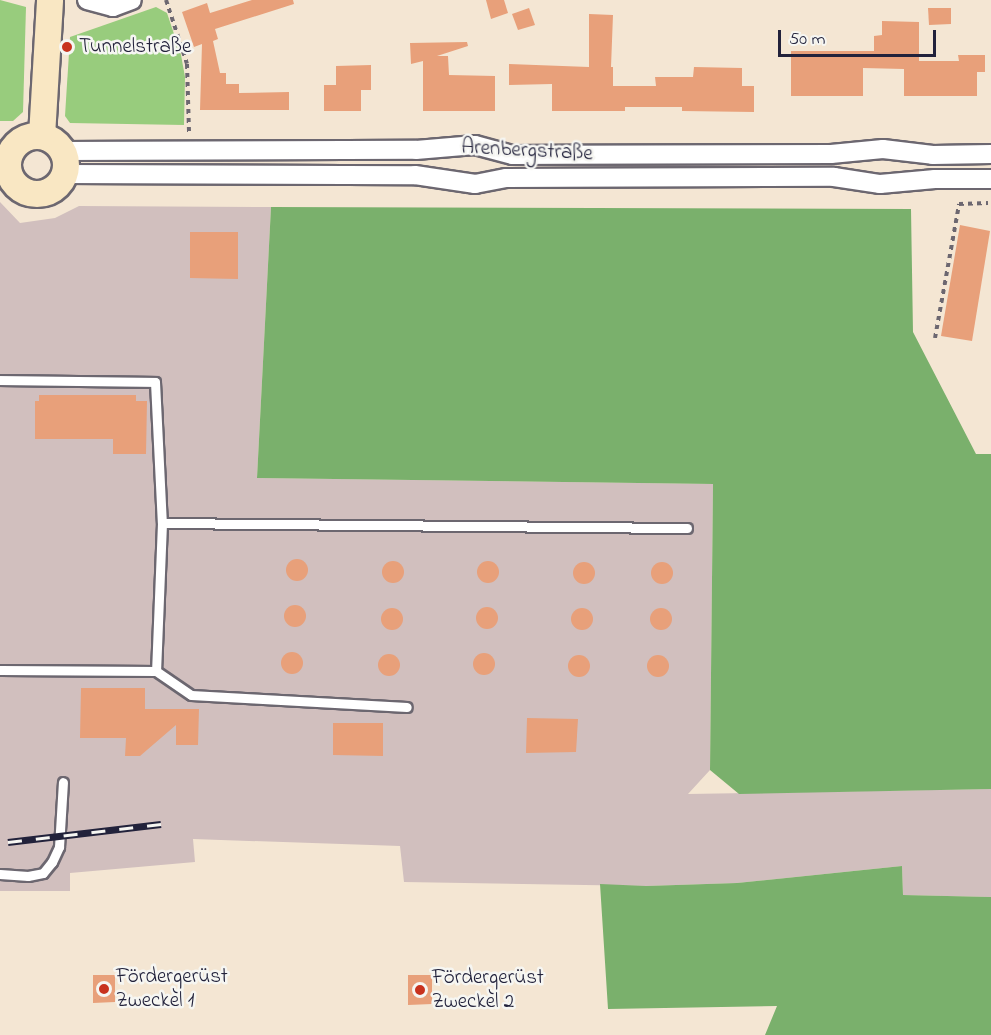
<!DOCTYPE html>
<meta charset="utf-8">
<style>
body{margin:0}
#map{position:relative;width:991px;height:1035px;overflow:hidden;background:#f4e6d3;font-family:"Indie Flower",sans-serif}
div>[style]{position:absolute}
[style*='--x']{left:calc(var(--x)*1px);top:calc(var(--y)*1px);width:calc(var(--w)*1px);rotate:calc(var(--a)*1deg)}
.industrial>*{inset:0;background:#d1bfbe}
.green>*{inset:0;background:#98cc7d}
.forest>*{inset:0;background:#7ab06c}
.building>*{inset:0;background:#e8a07a}
.round{border-radius:50%}
.path>*{height:4px;margin-top:-2px;transform-origin:0;background:repeating-linear-gradient(90deg,#6c6770 0 4.5px,transparent 0 9px)}
.roads{filter:drop-shadow(2px 0 #6c6770) drop-shadow(-2px 0 #6c6770) drop-shadow(0 2px #6c6770) drop-shadow(0 -2px #6c6770)}
.lane>*{height:9px;margin:-4.5px;padding:0 4.5px;transform-origin:4.5px;border-radius:4.5px;background:#fff}
.street>*{height:18px;margin:-9px;padding:0 9px;transform-origin:9px;border-radius:9px;background:#fff}
.secondary>*{height:26px;margin:-13px;padding:0 13px;transform-origin:13px;border-radius:13px;background:#f9e7c3}
.secondary>.ring{margin:-13px;padding:0;box-sizing:content-box;background:none;border:26px solid #f9e7c3;border-radius:50%}
.rail>*{height:7px;margin-top:-3.5px;transform-origin:0;background:repeating-linear-gradient(90deg,#f6f6f2 0 14px,#22223b 0 28px);box-sizing:border-box;border-block:2px solid #22223b}
.dots>*{width:16px;height:16px;translate:-50% -50%;box-sizing:border-box;border:3px solid #f6f6f2;border-radius:50%}
span{translate:-50% -50%;white-space:nowrap;text-align:center;line-height:1.15;-webkit-text-stroke:5px #f6f6f2;paint-order:stroke}
.poi-label{font-size:21px;color:#22223b}
.left{translate:0 -50%;text-align:left}
.street-label{font-size:21px;color:#22223b}
.scale{position:absolute;left:778px;top:30px;width:158px;height:27px;box-sizing:border-box;border:3px solid #22223b;border-top:0;padding-left:8px;font-size:18px;line-height:21px;white-space:nowrap;color:#22223b;-webkit-text-stroke:4px #f6f6f2;paint-order:stroke}
</style>
<div id="map">
<div class="industrial">
<i style="clip-path:polygon(0 202px,20px 223px,55px 218px,79px 206px,271px 207px,257px 478px,713px 484px,710px 770px,688px 794px,991px 789px,991px 897px,903px 895px,902px 866px,737px 883px,646px 886px,404px 882px,400px 846px,193px 839px,195px 862px,70px 873px,70px 891px,0 891px)"></i>
</div>
<div class="green">
<i style="clip-path:polygon(0 0,26px 7px,23px 112px,13px 121px,0 121px)"></i>
<i style="clip-path:polygon(156px 7px,167px 13px,181px 55px,185px 77px,184px 125px,70px 123px,65px 116px,70px 37px)"></i>
</div>
<div class="forest">
<i style="clip-path:polygon(271px 207px,911px 209px,913px 332px,976px 454px,991px 454px,991px 789px,739px 794px,710px 770px,713px 484px,257px 478px)"></i>
<i style="clip-path:polygon(902px 866px,903px 895px,991px 897px,991px 1035px,765px 1035px,777px 1006px,608px 1009px,600px 884px,646px 886px,737px 883px)"></i>
</div>
<div class="building">
<i style="clip-path:polygon(252px 0,293px 0,294px 4px,215px 29px,218px 39px,213px 41px,220px 73px,226px 73px,226px 84px,239px 84px,239px 93px,289px 92px,289px 110px,200px 110px,202px 44px,194px 47px,182px 12px,207px 3px,210px 13px)"></i>
<i style="clip-path:polygon(486px 0,504px 0,508px 13px,491px 19px)"></i>
<i style="clip-path:polygon(529px 8px,535px 25px,518px 30px,512px 14px)"></i>
<i style="clip-path:polygon(928px 8px,951px 8px,951px 24px,929px 25px)"></i>
<i style="clip-path:polygon(589px 14px,613px 15px,611px 67px,613px 67px,613px 86px,656px 86px,655px 77px,693px 77px,694px 67px,742px 68px,742px 86px,754px 86px,754px 112px,682px 111px,682px 107px,625px 107px,625px 111px,552px 111px,552px 84px,509px 85px,509px 64px,589px 67px)"></i>
<i style="clip-path:polygon(882px 21px,919px 22px,919px 61px,959px 61px,958px 55px,985px 55px,985px 72px,977px 72px,977px 96px,904px 96px,904px 69px,863px 68px,863px 96px,791px 96px,791px 51px,874px 51px,874px 36px,882px 35px)"></i>
<i style="clip-path:polygon(467px 42px,468px 46px,437px 56px,448px 56px,449px 75px,495px 76px,495px 111px,423px 111px,423px 61px,411px 64px,410px 43px)"></i>
<i style="clip-path:polygon(371px 65px,371px 90px,361px 90px,361px 111px,324px 111px,324px 85px,336px 85px,336px 66px)"></i>
<i style="clip-path:polygon(960px 225px,990px 231px,972px 341px,941px 336px)"></i>
<i style="clip-path:polygon(190px 232px,238px 232px,238px 279px,190px 278px)"></i>
<i style="clip-path:polygon(39px 395px,136px 395px,136px 401px,147px 401px,146px 454px,113px 454px,113px 439px,35px 439px,35px 401px,39px 401px)"></i>
<i class="round" style="left:286px;top:559px;width:22px;height:22px"></i>
<i class="round" style="left:382px;top:561px;width:22px;height:22px"></i>
<i class="round" style="left:477px;top:561px;width:22px;height:22px"></i>
<i class="round" style="left:573px;top:562px;width:22px;height:22px"></i>
<i class="round" style="left:651px;top:562px;width:22px;height:22px"></i>
<i class="round" style="left:284px;top:605px;width:22px;height:22px"></i>
<i class="round" style="left:476px;top:607px;width:22px;height:22px"></i>
<i class="round" style="left:571px;top:608px;width:22px;height:22px"></i>
<i class="round" style="left:381px;top:608px;width:22px;height:22px"></i>
<i class="round" style="left:650px;top:608px;width:22px;height:22px"></i>
<i class="round" style="left:281px;top:652px;width:22px;height:22px"></i>
<i class="round" style="left:473px;top:653px;width:22px;height:22px"></i>
<i class="round" style="left:378px;top:654px;width:22px;height:22px"></i>
<i class="round" style="left:647px;top:655px;width:22px;height:22px"></i>
<i class="round" style="left:568px;top:655px;width:22px;height:22px"></i>
<i style="clip-path:polygon(81px 688px,145px 688px,145px 709px,199px 709px,198px 745px,176px 745px,176px 725px,140px 756px,125px 756px,126px 738px,80px 738px)"></i>
<i style="clip-path:polygon(527px 718px,578px 719px,576px 752px,526px 753px)"></i>
<i style="clip-path:polygon(333px 723px,383px 723px,383px 756px,333px 755px)"></i>
<i style="clip-path:polygon(93px 975px,115px 975px,115px 1002px,93px 1003px)"></i>
<i style="clip-path:polygon(408px 975px,432px 975px,432px 1004px,408px 1005px)"></i>
</div>
<div class="path">
<i style="--x:166;--y:0;--w:67;--a:71.8"></i>
<i style="--x:187;--y:64;--w:68;--a:88.3"></i>
<i style="--x:935;--y:338;--w:136;--a:-79.8"></i>
<i style="--x:959;--y:204;--w:29;--a:-2"></i>
</div>
<div class="roads">
<div class="lane">
<i style="--x:0;--y:380;--w:155;--a:0.7"></i>
<i style="--x:155;--y:382;--w:141;--a:87.2"></i>
<i style="--x:162;--y:523;--w:148;--a:92.3"></i>
<i style="--x:162;--y:523;--w:525;--a:0.55"></i>
<i style="--x:0;--y:670;--w:156;--a:0.4"></i>
<i style="--x:156;--y:671;--w:42;--a:34.4"></i>
<i style="--x:191;--y:695;--w:216;--a:3.2"></i>
<i style="--x:0;--y:874;--w:28;--a:4"></i>
<i style="--x:28;--y:876;--w:15;--a:-11"></i>
<i style="--x:43;--y:873;--w:14;--a:-51"></i>
<i style="--x:52;--y:862;--w:17;--a:-65"></i>
<i style="--x:59;--y:847;--w:65;--a:-86.5"></i>
</div>
<div class="street">
<i style="--x:87;--y:0;--w:27;--a:15"></i>
<i style="--x:113;--y:7;--w:20;--a:-20"></i>
<i style="--x:63;--y:151;--w:353;--a:-0.2"></i>
<i style="--x:416;--y:150;--w:59;--a:-4.8"></i>
<i style="--x:475;--y:145;--w:39;--a:15"></i>
<i style="--x:513;--y:155;--w:318;--a:-0.2"></i>
<i style="--x:831;--y:154;--w:52;--a:-5.5"></i>
<i style="--x:883;--y:149;--w:50;--a:6.8"></i>
<i style="--x:933;--y:155;--w:58;--a:-1"></i>
<i style="--x:65;--y:174;--w:350;--a:0.2"></i>
<i style="--x:415;--y:175;--w:61;--a:8.5"></i>
<i style="--x:475;--y:184;--w:32;--a:-11"></i>
<i style="--x:506;--y:178;--w:328;--a:-0.2"></i>
<i style="--x:834;--y:177;--w:47;--a:8.7"></i>
<i style="--x:880;--y:184;--w:55;--a:-5.2"></i>
<i style="--x:935;--y:179;--w:56;--a:0"></i>
</div>
<div class="secondary">
<i class="ring" style="left:8px;top:136px;width:32px;height:32px"></i>
<i style="--x:42;--y:136;--w:136;--a:-86.6"></i>
</div>
</div>
<div class="rail">
<i style="--x:8;--y:842;--w:154;--a:-6.7"></i>
</div>
<div class="dots">
<i style="left:67px;top:47px;background:#c8321e"></i>
<i style="left:104px;top:989px;background:#c8321e"></i>
<i style="left:420px;top:990px;background:#c8321e"></i>
</div>
<div class="poi-label">
<span class="left" style="left:79px;top:47px">Tunnelstraße</span>
<span class="left" style="left:116px;top:989px">Fördergerüst<br>Zweckel 1</span>
<span class="left" style="left:432px;top:990px">Fördergerüst<br>Zweckel 2</span>
</div>
<div class="street-label">
<span style="left:527px;top:151px;rotate:3deg">Arenbergstraße</span>
</div>
<div class="scale">50 m</div>
</div>
